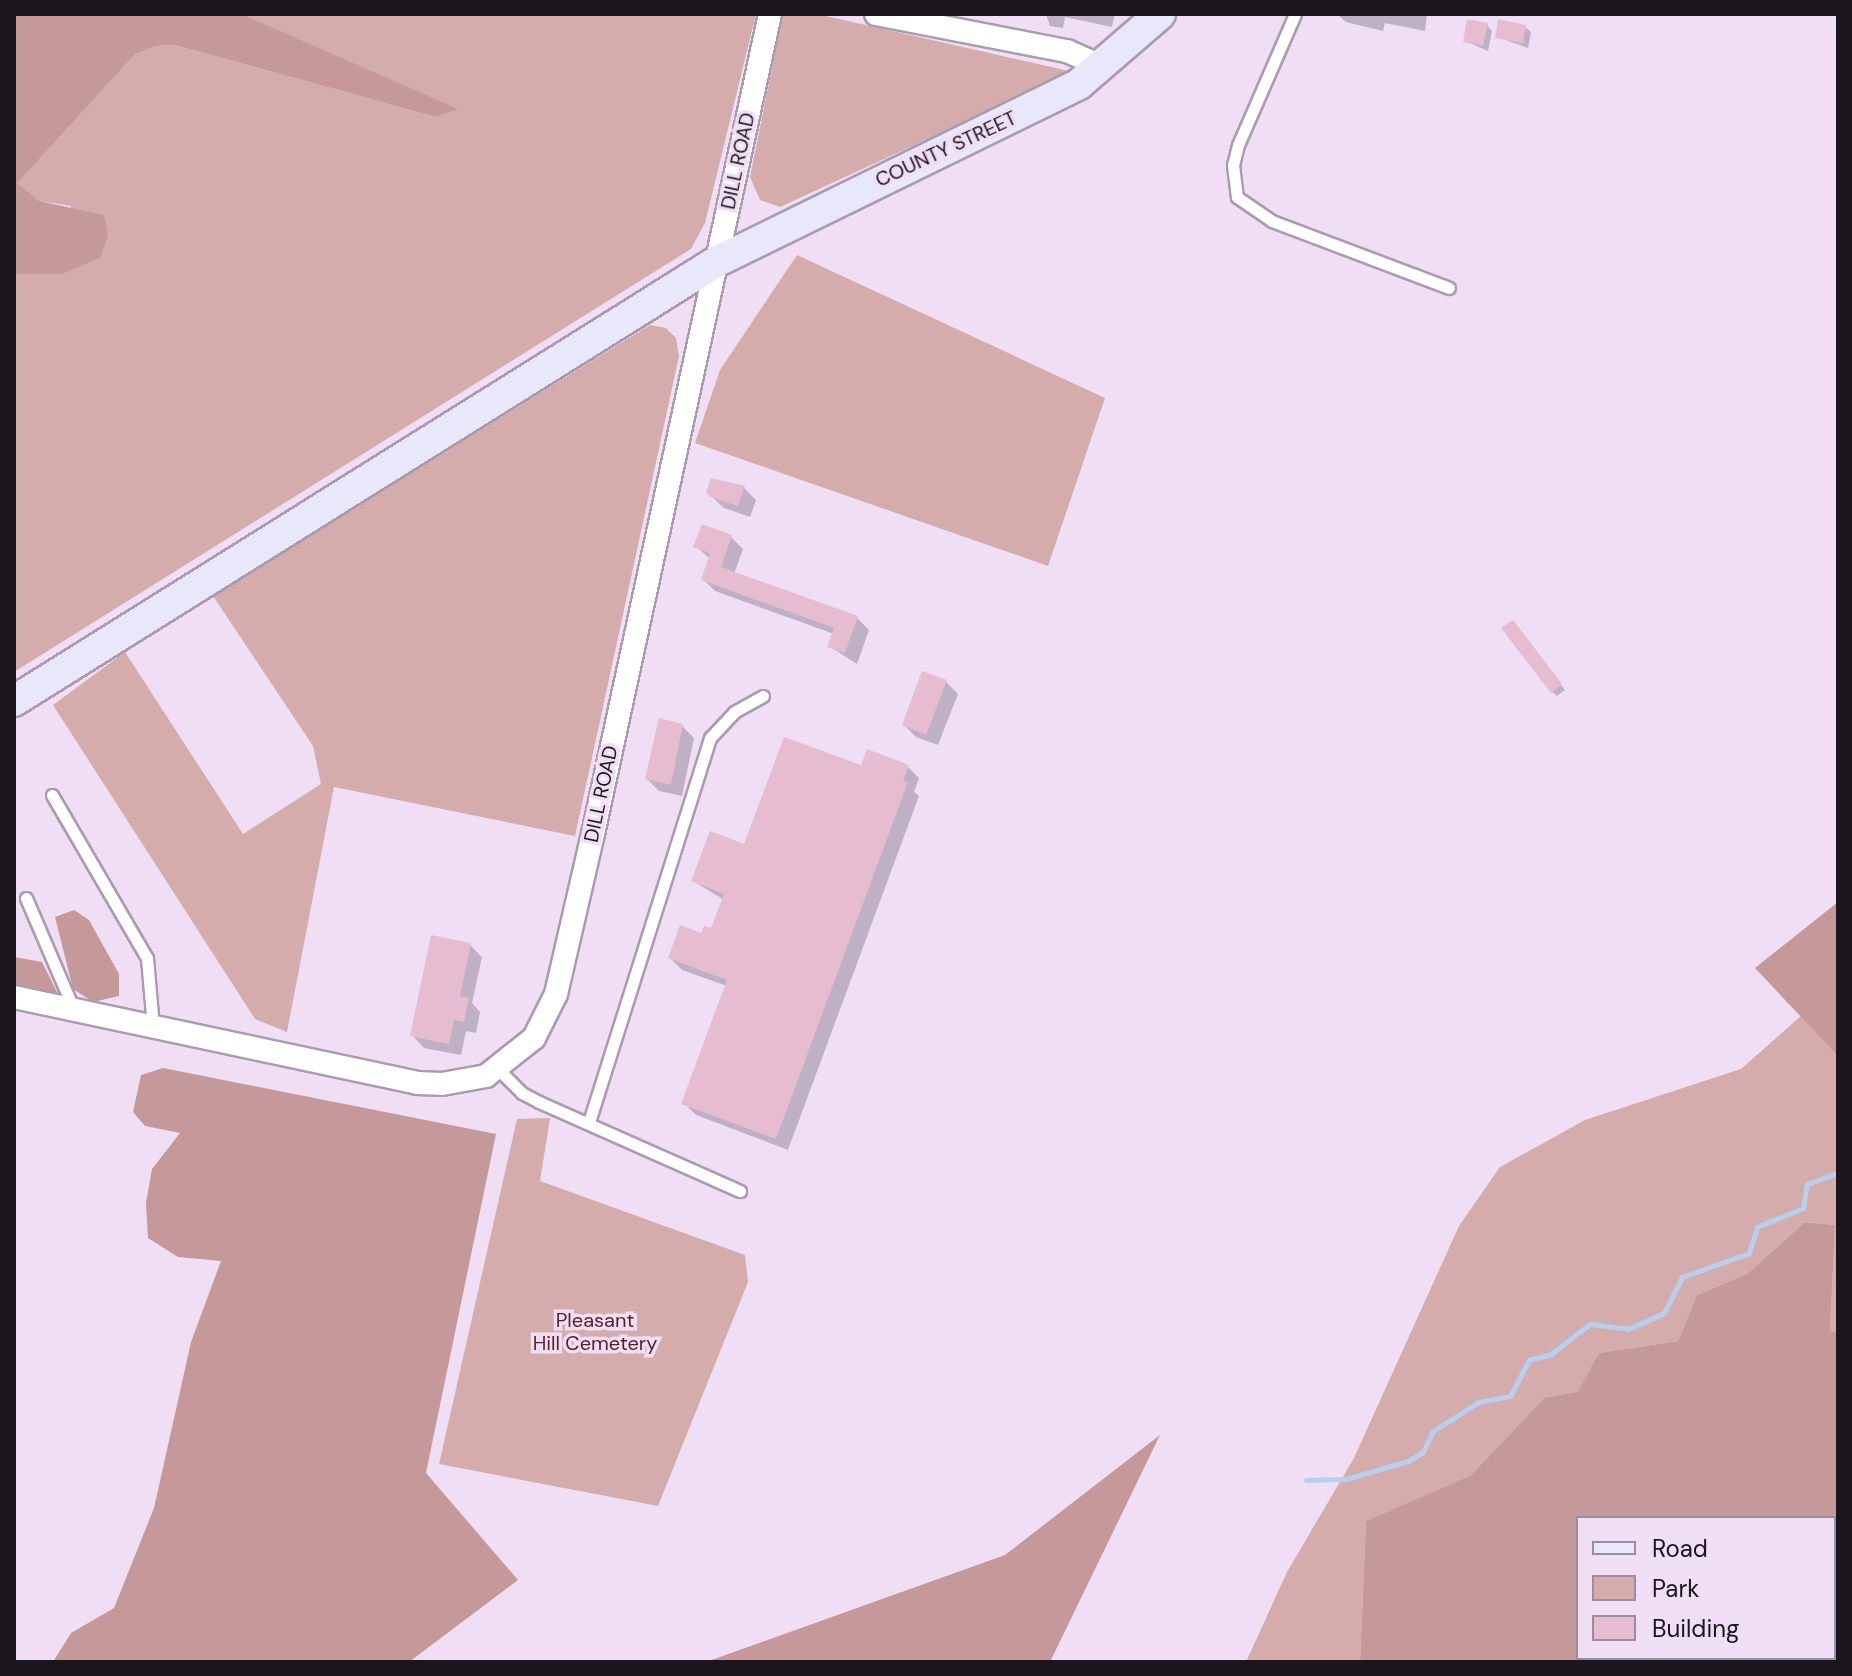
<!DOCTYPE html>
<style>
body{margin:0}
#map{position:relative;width:1852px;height:1676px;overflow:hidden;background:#efdef4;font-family:"DM Sans",sans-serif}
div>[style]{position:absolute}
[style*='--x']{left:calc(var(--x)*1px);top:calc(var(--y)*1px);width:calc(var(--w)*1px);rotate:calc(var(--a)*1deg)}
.green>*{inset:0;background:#d4acac}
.forest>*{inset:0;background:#c59999}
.shadow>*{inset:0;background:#0003}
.stream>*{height:5px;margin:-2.5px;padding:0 2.5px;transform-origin:2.5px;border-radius:2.5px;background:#b8d0f0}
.building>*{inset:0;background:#e5bcd0}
.roads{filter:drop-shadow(2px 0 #aa9baf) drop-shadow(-2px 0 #aa9baf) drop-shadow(0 2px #aa9baf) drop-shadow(0 -2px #aa9baf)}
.lane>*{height:11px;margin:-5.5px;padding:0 5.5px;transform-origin:5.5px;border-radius:5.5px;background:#fff}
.street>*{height:22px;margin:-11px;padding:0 11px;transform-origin:11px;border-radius:11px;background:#fff}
.secondary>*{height:30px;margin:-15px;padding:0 15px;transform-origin:15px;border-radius:15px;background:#e9e8fa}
span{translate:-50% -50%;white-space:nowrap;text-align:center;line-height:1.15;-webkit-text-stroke:7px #efdef4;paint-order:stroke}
.street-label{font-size:20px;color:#1b151d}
.park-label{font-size:20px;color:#561f23}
.frame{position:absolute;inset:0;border:16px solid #1b151d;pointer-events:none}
.legend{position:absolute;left:1576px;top:1516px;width:260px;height:144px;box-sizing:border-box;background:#efdef4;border:2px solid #9a8e9e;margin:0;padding:10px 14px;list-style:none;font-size:24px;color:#1b151d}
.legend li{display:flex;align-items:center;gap:16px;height:40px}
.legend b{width:40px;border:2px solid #9a8e9e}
</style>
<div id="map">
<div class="green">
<i style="clip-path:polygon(242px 14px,756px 14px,705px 223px,691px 249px,14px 672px,14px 274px,61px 274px,71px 206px,39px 201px,16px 183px,135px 54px,156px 46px,175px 45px,436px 117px,457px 109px)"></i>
<i style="clip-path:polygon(783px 14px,817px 14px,1073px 72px,780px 207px,760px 200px,750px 177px)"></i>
<i style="clip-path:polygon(797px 255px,1105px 398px,1048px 566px,695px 443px,720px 370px)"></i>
<i style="clip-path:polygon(650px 325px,666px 328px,676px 338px,679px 356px,575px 836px,334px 787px,287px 1032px,255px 1019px,53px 705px,125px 652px,243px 834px,321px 784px,313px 746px,213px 596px)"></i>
<i style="clip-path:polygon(1801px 1016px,1838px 1056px,1838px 1332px,1830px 1332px,1835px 1225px,1805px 1222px,1747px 1274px,1697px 1295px,1678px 1341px,1599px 1353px,1578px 1393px,1544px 1398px,1471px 1475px,1366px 1521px,1360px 1662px,1246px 1662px,1287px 1572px,1354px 1458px,1459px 1226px,1500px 1167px,1585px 1120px,1741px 1069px)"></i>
<i style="clip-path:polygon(550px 1118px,540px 1181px,745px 1255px,748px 1282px,658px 1506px,439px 1464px,517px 1119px)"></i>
</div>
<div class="forest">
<i style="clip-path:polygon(14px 14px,242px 14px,458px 109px,436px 117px,175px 45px,156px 46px,135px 54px,17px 183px,39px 201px,104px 215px,108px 235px,100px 258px,61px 274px,14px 274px)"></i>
<i style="clip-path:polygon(1838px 902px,1838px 1056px,1755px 968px)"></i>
<i style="clip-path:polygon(74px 910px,89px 920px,119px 974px,119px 996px,93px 1002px,73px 989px,55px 917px)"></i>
<i style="clip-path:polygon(14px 957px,42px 962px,58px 994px,14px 985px)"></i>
<i style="clip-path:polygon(163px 1068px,496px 1134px,426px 1473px,518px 1580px,409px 1662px,53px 1662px,71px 1633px,114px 1608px,154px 1508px,191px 1342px,221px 1261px,178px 1257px,148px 1238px,146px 1203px,152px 1169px,180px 1133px,145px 1126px,133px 1112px,141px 1075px)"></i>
<i style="clip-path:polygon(evenodd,1805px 1222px,1835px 1225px,1830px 1332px,1838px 1332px,1838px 1662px,1360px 1662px,1366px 1521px,1471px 1475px,1544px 1398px,1578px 1392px,1599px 1353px,1678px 1341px,1697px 1295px,1747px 1274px,1805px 1222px,1834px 1518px,1834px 1658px,1578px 1658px,1578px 1518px,1834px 1518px)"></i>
<i style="clip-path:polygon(1160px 1435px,1050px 1662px,706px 1662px,1005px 1555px)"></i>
</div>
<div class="shadow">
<i style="clip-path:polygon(1046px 14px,1115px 14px,1112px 27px,1065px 17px,1063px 28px,1050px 26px)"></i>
<i style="clip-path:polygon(1337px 14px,1427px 14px,1425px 31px,1385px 23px,1383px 31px,1346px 22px)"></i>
<i style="clip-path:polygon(1487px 25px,1492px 31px,1488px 51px,1465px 41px)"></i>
<i style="clip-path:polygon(1525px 27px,1531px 32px,1528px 48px,1497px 37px)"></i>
<i style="clip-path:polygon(744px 488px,756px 500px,750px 517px,724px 508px,711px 496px)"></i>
<i style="clip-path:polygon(731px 537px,743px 549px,734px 574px,857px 618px,869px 630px,857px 664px,829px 646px,834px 634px,715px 591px,703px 579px,710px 559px,696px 546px)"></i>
<i style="clip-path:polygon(1518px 627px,1565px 690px,1557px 696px,1552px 692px)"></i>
<i style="clip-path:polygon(946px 682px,958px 694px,938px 745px,916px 737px,904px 725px)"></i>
<i style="clip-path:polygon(682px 726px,694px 738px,682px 796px,659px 791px,647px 779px)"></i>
<i style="clip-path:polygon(907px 766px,919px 778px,914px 792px,919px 796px,788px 1150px,696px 1115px,684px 1103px,727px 986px,682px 970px,670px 958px,713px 931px,724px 900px,693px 881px,862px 768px)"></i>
<i style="clip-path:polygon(470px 945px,482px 957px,472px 1003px,480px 1012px,476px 1033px,466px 1031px,461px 1055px,424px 1048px,412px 1035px)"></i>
</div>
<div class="stream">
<i style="--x:1306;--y:1480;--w:40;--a:-1.4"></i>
<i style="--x:1346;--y:1479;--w:65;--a:-16.2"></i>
<i style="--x:1408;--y:1461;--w:17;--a:-31"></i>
<i style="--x:1423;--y:1452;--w:23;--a:-65"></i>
<i style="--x:1433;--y:1431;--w:54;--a:-32.2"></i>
<i style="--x:1479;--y:1402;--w:32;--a:-11"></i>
<i style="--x:1510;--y:1396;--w:41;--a:-62.2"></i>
<i style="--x:1529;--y:1360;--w:23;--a:-15"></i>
<i style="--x:1551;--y:1354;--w:49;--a:-37.6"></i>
<i style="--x:1590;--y:1324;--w:38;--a:7"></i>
<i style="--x:1628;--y:1329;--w:39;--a:-24"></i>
<i style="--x:1664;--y:1313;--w:40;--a:-63.4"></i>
<i style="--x:1682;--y:1277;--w:71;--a:-19.7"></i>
<i style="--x:1749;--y:1253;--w:27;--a:-73"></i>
<i style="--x:1757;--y:1227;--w:50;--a:-22.4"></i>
<i style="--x:1803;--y:1208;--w:24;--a:-81"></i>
<i style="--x:1807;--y:1184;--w:33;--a:-20"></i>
</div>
<div class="building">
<i style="clip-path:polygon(1467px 19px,1488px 23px,1483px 46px,1463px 42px)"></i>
<i style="clip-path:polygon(1498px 19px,1526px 25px,1523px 43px,1495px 38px)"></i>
<i style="clip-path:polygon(711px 478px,745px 486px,738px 506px,710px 497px,706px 492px)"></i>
<i style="clip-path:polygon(702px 524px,732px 535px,721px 567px,858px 616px,845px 653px,827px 647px,834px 628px,701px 580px,710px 553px,693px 547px)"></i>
<i style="clip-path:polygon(1513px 620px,1562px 684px,1551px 693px,1501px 628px)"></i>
<i style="clip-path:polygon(922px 671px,947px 680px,926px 735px,902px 725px)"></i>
<i style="clip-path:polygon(659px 718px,683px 724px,671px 785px,645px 779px)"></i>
<i style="clip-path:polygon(784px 737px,861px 765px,867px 749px,909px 765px,903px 781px,908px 782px,776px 1139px,681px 1104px,727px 980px,668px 958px,680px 925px,701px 933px,704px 926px,711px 928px,724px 894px,691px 881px,710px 831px,744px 844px)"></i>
<i style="clip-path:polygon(431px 935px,471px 943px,460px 996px,469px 998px,464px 1022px,454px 1020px,449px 1044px,410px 1036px)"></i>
</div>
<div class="roads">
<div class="lane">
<i style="--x:1295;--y:14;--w:143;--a:113.5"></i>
<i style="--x:1238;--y:145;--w:21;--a:104"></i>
<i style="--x:1233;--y:165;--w:32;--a:83"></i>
<i style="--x:1237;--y:197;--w:42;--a:34.4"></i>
<i style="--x:1272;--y:221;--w:189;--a:20.7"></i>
<i style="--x:52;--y:795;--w:189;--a:59.8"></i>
<i style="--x:147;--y:958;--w:69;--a:85"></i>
<i style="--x:26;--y:898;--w:122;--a:66.8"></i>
<i style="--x:499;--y:1070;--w:33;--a:45"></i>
<i style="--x:522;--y:1093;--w:19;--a:28"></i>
<i style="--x:539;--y:1102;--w:220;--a:23.9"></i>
<i style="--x:589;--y:1122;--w:403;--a:-72.5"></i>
<i style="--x:710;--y:738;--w:35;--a:-47"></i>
<i style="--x:734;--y:712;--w:33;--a:-29"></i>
</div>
<div class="street">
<i style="--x:876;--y:14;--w:195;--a:11"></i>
<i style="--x:1067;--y:51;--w:39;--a:24"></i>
<i style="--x:14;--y:997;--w:412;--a:12"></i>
<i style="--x:417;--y:1083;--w:25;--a:2"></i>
<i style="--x:442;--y:1084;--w:45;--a:-10.3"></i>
<i style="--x:486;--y:1076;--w:61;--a:-38.4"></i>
<i style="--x:534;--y:1038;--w:49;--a:-63.4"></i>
<i style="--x:556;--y:994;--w:164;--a:-77"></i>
<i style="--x:593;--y:834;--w:839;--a:-77.82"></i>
</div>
<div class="secondary">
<i style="--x:14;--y:701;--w:828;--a:-32.02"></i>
<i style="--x:716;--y:262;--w:404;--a:-26.1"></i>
<i style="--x:1079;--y:84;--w:107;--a:-40.8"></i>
</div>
</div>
<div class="street-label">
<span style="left:946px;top:149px;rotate:-25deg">COUNTY STREET</span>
<span style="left:738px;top:161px;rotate:-78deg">DILL ROAD</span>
<span style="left:601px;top:794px;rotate:-78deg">DILL ROAD</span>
</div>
<div class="park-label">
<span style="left:595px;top:1332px">Pleasant<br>Hill Cemetery</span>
</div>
<div class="frame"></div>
<ul class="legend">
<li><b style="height:10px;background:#e9e8fa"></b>Road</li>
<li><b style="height:22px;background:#d4acac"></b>Park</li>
<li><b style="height:22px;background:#e5bcd0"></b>Building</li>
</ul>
</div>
